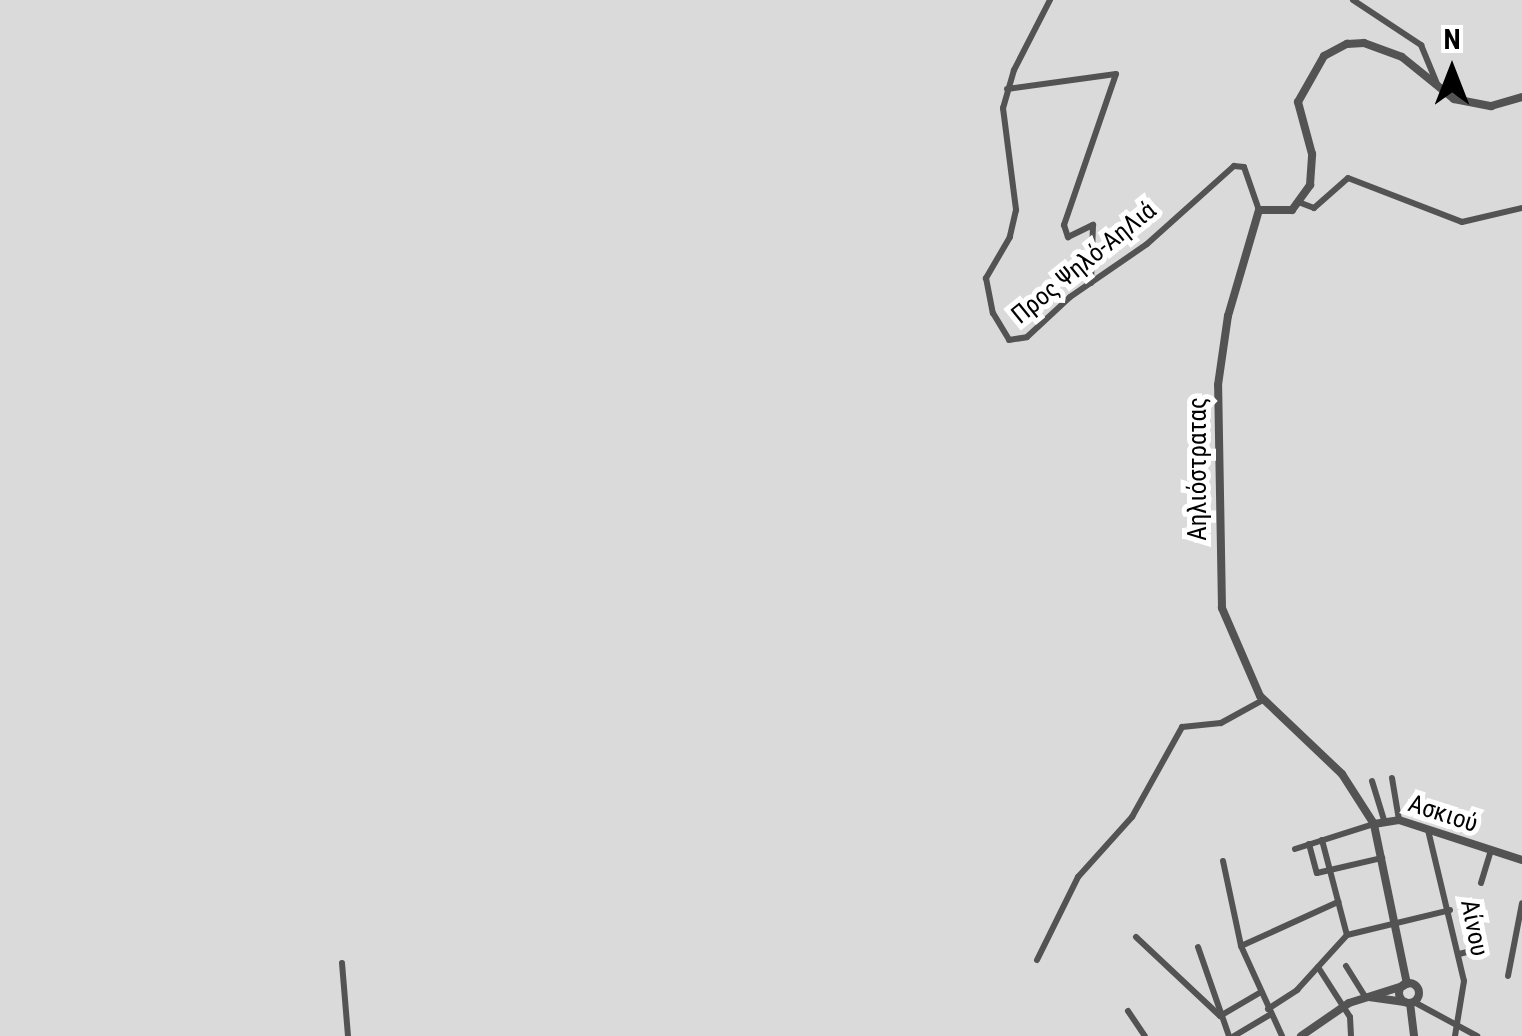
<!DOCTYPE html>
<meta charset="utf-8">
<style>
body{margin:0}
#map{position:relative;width:1522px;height:1036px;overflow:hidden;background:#fff;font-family:"Roboto Condensed",sans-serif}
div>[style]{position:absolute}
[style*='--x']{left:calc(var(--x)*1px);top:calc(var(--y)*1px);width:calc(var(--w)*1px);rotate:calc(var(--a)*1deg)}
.green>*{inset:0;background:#dadada}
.minor>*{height:6px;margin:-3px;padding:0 3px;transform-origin:3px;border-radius:3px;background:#535353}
.tertiary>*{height:8px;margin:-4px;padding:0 4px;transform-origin:4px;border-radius:4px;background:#535353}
.tertiary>.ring{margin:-4px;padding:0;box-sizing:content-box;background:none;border:8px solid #535353;border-radius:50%}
span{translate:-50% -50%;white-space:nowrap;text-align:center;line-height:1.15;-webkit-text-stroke:10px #fff;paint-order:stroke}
.street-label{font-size:25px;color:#000}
.north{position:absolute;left:1402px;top:20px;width:100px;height:100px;-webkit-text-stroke:8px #fff;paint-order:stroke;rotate:0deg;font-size:28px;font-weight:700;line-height:40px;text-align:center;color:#000}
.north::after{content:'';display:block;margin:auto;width:35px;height:45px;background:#000;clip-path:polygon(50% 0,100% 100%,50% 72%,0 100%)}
</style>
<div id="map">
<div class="green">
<i style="clip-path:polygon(0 0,1522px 0,1522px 1036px,0 1036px)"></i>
</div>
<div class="minor">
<i style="--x:1050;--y:0;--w:79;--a:117.2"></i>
<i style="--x:1014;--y:70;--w:40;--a:106"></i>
<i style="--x:1003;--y:108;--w:103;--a:82.7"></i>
<i style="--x:1016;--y:210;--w:28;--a:103"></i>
<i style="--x:1010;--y:237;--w:48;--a:120.3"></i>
<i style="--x:986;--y:278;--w:36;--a:79"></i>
<i style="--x:993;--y:313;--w:31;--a:59"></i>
<i style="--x:1009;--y:340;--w:18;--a:-9"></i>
<i style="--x:1027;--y:337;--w:59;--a:-42.9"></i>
<i style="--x:1070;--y:297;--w:93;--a:-34.5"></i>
<i style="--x:1147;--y:244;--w:117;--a:-41.9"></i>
<i style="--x:1234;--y:166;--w:10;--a:6"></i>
<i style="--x:1244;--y:167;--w:46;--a:70.8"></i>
<i style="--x:1353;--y:0;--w:82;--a:33.5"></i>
<i style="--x:1421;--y:45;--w:44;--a:67.5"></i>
<i style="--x:1007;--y:89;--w:110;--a:-7.8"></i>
<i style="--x:1116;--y:74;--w:160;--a:109"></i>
<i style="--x:1064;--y:225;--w:13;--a:72"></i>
<i style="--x:1068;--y:237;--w:28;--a:-26"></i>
<i style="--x:1093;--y:225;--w:58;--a:92"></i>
<i style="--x:1301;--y:203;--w:14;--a:21"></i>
<i style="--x:1314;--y:208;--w:45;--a:-41.4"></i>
<i style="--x:1348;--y:178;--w:122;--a:21.1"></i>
<i style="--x:1462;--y:222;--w:62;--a:-13.1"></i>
<i style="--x:1392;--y:778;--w:43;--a:80.5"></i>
<i style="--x:1372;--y:781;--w:41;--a:72.9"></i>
<i style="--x:1428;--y:830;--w:155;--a:76.6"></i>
<i style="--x:1464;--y:981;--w:56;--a:99.3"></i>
<i style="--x:1322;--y:840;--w:98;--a:75.3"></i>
<i style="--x:1309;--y:844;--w:30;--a:75"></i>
<i style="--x:1317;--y:873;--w:67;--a:-13"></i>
<i style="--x:1295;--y:849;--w:83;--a:-17.6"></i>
<i style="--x:1223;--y:861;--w:87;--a:78"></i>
<i style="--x:1241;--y:946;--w:99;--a:65.5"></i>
<i style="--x:1481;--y:883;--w:34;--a:-73"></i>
<i style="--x:1136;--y:937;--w:115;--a:43.2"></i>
<i style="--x:1220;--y:1016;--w:48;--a:-30.3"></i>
<i style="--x:1241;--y:946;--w:107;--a:-24.4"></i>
<i style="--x:1198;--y:947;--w:94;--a:70.8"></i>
<i style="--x:1459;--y:954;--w:16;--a:-14"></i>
<i style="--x:1475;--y:950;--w:35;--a:-88"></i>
<i style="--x:1037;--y:960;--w:93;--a:-63.7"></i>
<i style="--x:1078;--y:877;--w:81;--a:-48"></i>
<i style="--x:1132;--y:817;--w:103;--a:-60.9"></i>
<i style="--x:1182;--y:727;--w:39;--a:-6"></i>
<i style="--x:1221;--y:723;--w:48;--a:-28.7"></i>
<i style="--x:342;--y:963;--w:73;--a:85.3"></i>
<i style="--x:1346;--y:966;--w:36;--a:58"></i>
<i style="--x:1318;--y:967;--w:59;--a:57.4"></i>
<i style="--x:1350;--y:1017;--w:19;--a:87"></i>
<i style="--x:1508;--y:976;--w:74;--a:-79.1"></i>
<i style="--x:1414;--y:1002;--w:72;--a:28.4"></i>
<i style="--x:1268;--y:1009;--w:35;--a:-33"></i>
<i style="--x:1297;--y:990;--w:74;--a:-47.7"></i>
<i style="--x:1347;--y:935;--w:106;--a:-13.6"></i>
<i style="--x:1128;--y:1011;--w:30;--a:56"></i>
<i style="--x:1234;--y:1036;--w:43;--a:-30.7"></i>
</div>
<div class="tertiary">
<i style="--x:1374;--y:824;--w:25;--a:-9"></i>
<i style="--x:1399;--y:820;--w:129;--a:18"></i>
<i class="ring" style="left:1399px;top:983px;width:12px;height:12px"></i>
<i style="--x:1407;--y:984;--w:163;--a:-101.7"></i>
<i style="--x:1374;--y:824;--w:59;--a:-122.6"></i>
<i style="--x:1342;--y:774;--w:113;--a:-136.4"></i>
<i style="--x:1260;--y:696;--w:96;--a:-113.4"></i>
<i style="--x:1222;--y:608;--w:223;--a:-91"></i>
<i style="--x:1218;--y:385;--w:70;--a:-81.8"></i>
<i style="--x:1228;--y:316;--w:110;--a:-73.7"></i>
<i style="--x:1259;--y:210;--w:33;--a:0"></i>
<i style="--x:1292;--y:210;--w:31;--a:-54"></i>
<i style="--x:1310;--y:185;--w:31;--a:-86"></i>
<i style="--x:1312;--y:154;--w:54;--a:-105.1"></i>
<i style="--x:1298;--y:102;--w:53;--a:-60.5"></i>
<i style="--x:1324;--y:56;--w:26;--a:-28"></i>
<i style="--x:1347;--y:44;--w:17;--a:-3"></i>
<i style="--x:1364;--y:43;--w:40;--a:20.2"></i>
<i style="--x:1402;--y:57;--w:67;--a:38.9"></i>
<i style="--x:1454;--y:99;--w:38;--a:11"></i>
<i style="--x:1491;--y:106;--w:32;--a:-16"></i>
<i style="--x:1369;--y:997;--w:36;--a:8"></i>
<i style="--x:1410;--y:1003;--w:33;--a:83"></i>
<i style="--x:1301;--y:1036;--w:58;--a:-34.5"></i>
<i style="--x:1349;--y:1003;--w:57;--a:-17.5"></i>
</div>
<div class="street-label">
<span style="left:1084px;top:263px;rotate:-39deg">Προς Ψηλό-ΑηΛιά</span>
<span style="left:1198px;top:469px;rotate:-90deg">Αηλιόστρατας</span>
<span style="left:1443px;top:814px;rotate:18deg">Ασκιού</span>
<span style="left:1474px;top:928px;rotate:79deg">Αίνου</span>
</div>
<div class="north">N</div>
</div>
